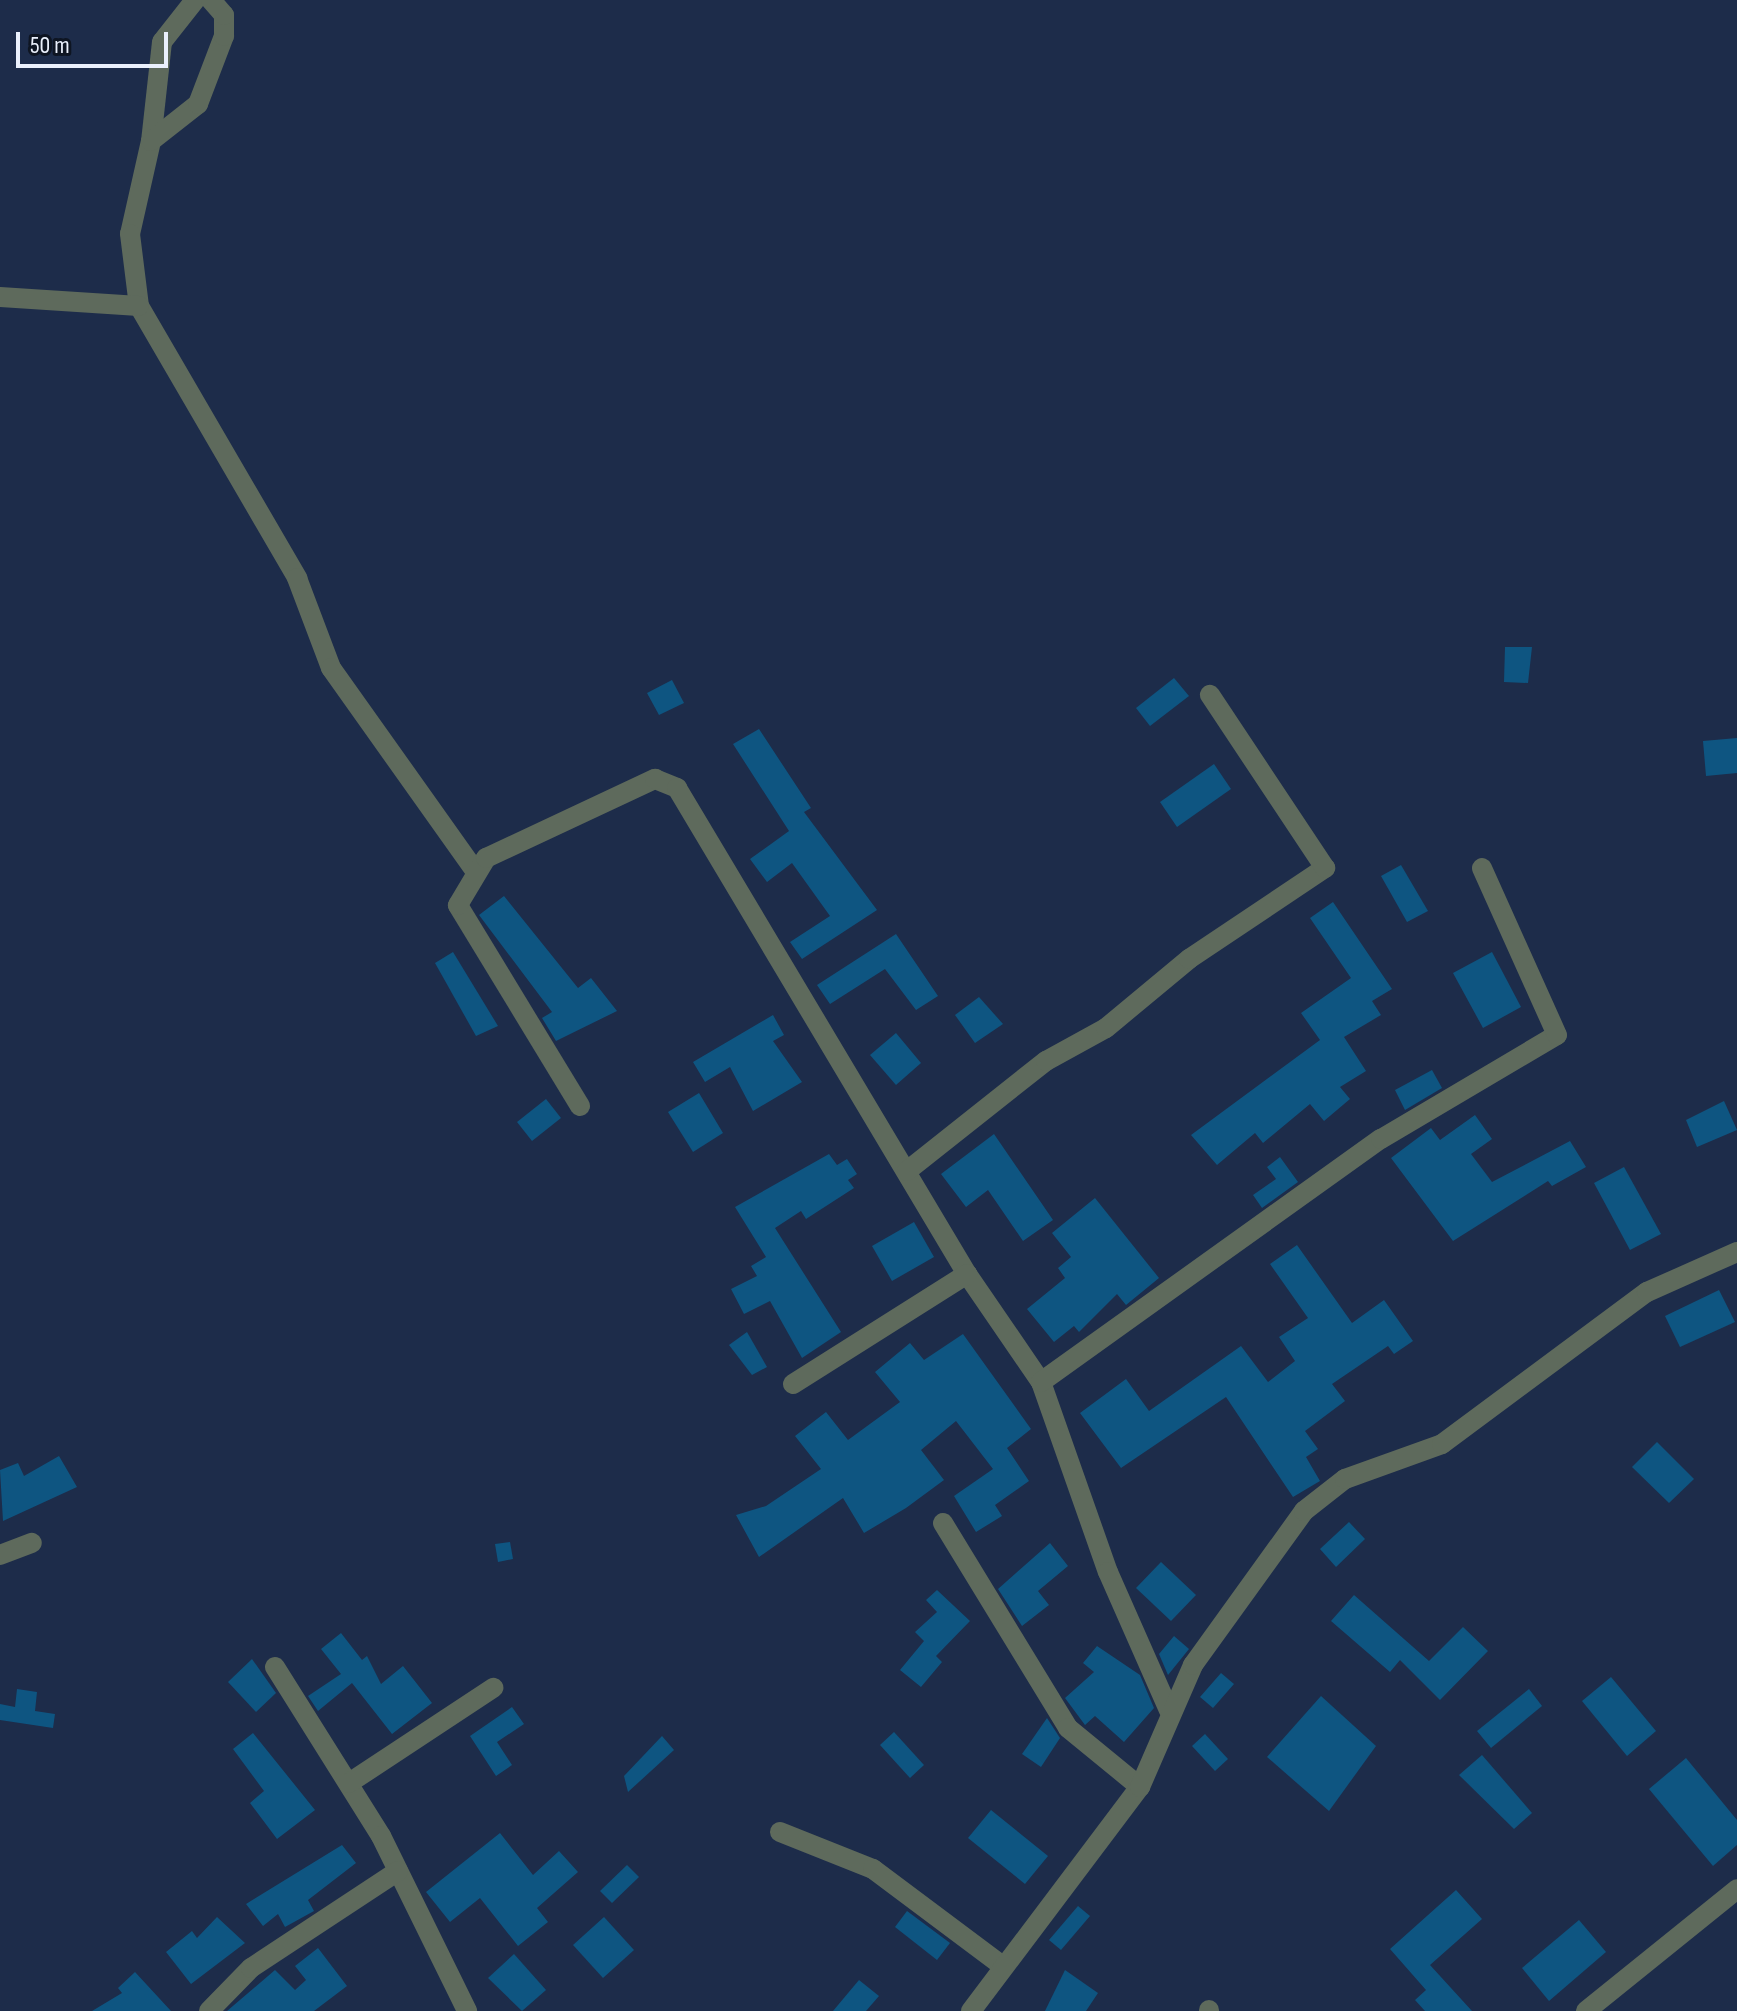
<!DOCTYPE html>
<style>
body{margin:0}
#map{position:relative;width:1737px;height:2011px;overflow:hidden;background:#1d2c4a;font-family:"Sofia Sans Condensed",sans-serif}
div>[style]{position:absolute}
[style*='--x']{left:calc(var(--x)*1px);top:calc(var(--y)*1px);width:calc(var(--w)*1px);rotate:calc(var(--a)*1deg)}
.building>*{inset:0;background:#0e5581}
.minor>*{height:20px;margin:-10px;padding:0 10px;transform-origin:10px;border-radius:10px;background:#5e6a5c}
span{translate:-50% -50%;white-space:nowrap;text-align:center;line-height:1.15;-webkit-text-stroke:6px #0e1522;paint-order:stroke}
.scale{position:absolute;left:16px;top:32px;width:152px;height:36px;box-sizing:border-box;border:4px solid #eaf0fc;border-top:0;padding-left:10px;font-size:24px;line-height:28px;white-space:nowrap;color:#eaf0fc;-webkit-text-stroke:6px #0e1522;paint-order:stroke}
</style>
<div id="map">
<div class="building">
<i style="clip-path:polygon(1505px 647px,1532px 647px,1528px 683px,1504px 682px)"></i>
<i style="clip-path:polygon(1174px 678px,1189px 696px,1150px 726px,1136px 708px)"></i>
<i style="clip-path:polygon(672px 680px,684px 703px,659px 715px,647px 693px)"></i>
<i style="clip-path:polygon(759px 729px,811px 808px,804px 812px,877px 910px,802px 959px,790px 942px,830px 916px,792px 863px,767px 882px,750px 859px,789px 831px,733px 744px)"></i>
<i style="clip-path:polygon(1737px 738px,1737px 773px,1706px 776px,1703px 741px)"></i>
<i style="clip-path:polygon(1214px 764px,1231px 789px,1177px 827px,1160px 802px)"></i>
<i style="clip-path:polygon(1401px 865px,1428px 911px,1407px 922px,1381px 876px)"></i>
<i style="clip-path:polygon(504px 896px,578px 988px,591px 978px,617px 1011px,556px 1041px,542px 1018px,552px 1012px,479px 915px)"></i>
<i style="clip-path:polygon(1333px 902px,1392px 989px,1372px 1001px,1381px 1015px,1344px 1037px,1366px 1071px,1340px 1087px,1350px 1099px,1324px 1121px,1310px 1104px,1263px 1143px,1255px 1133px,1217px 1165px,1191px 1135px,1320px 1040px,1301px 1013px,1351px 978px,1310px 918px)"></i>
<i style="clip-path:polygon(896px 934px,938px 996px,916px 1010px,885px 969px,830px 1004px,817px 985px)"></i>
<i style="clip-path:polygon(453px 952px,498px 1026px,476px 1036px,435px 963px)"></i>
<i style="clip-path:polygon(1492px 952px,1521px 1007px,1483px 1028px,1453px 973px)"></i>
<i style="clip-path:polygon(979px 997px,1003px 1024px,975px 1043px,955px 1015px)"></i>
<i style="clip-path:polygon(773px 1015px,784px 1035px,773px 1041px,802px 1082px,753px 1111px,730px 1067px,705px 1082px,693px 1062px)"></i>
<i style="clip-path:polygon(896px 1033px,921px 1063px,896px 1085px,870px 1055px)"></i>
<i style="clip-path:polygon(1432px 1070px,1442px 1088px,1405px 1110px,1395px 1090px)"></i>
<i style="clip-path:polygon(699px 1093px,723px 1133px,693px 1152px,668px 1112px)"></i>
<i style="clip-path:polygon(546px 1099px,561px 1118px,532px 1141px,517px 1122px)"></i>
<i style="clip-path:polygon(1724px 1101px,1737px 1130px,1697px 1147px,1686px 1120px)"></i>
<i style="clip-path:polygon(1475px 1115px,1492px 1139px,1471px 1154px,1492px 1182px,1570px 1141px,1586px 1167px,1552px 1186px,1548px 1181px,1453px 1241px,1391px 1158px,1431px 1128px,1440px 1140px)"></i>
<i style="clip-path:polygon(994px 1134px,1053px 1220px,1023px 1241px,988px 1190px,966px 1207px,941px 1174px)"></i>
<i style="clip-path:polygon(829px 1154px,837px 1165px,847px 1159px,857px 1174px,848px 1180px,854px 1188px,806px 1219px,801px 1211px,775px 1228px,841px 1332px,802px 1358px,770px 1301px,744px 1314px,731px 1289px,757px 1276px,751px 1266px,766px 1257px,735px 1207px)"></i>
<i style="clip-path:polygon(1280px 1157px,1298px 1182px,1262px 1208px,1253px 1195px,1276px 1179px,1267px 1167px)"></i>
<i style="clip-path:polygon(1624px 1167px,1661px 1234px,1630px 1250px,1594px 1183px)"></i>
<i style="clip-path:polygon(1095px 1198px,1159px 1278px,1126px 1305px,1117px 1294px,1079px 1332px,1074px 1326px,1054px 1342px,1027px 1309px,1065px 1278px,1058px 1268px,1071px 1257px,1052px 1233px)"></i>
<i style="clip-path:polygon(914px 1222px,934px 1257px,892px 1281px,872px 1246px)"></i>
<i style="clip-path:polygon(1297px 1245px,1352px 1323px,1384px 1300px,1413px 1341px,1394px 1354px,1388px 1346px,1332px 1384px,1345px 1401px,1305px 1431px,1318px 1449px,1306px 1457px,1320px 1481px,1293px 1497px,1226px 1397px,1121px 1468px,1080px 1413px,1126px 1379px,1149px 1411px,1241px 1346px,1268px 1382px,1295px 1361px,1279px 1337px,1308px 1318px,1270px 1264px)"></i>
<i style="clip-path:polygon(1719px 1290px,1735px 1322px,1680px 1347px,1665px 1316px)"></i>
<i style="clip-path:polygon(747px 1332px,767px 1367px,752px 1375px,729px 1345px)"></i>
<i style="clip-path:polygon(963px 1334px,1031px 1429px,1007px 1448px,1029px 1481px,995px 1505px,1002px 1516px,976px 1532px,954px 1496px,993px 1469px,956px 1421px,921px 1450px,944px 1480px,906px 1508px,864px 1533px,843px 1498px,759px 1557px,736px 1515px,766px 1506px,821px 1469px,795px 1436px,826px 1412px,848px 1440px,900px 1402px,875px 1372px,910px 1343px,924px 1360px)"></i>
<i style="clip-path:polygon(1657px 1442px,1694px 1479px,1669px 1503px,1632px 1467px)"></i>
<i style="clip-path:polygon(59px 1456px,77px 1487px,3px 1521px,0 1470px,18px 1463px,24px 1476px)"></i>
<i style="clip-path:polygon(1349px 1522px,1365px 1539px,1336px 1567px,1320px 1549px)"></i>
<i style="clip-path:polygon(510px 1542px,513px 1559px,498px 1562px,495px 1544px)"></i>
<i style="clip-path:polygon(1050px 1543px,1068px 1566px,1038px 1591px,1049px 1605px,1022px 1626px,998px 1589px)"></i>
<i style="clip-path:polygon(1161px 1562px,1196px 1595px,1171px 1621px,1136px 1588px)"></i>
<i style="clip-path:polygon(937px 1590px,970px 1621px,936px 1656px,942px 1662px,921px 1687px,900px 1670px,924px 1641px,915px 1632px,937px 1612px,926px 1600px)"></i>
<i style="clip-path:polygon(1354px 1595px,1429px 1661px,1463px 1627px,1488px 1651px,1440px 1700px,1400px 1660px,1390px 1672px,1331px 1621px)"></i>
<i style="clip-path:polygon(341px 1633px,362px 1660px,367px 1656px,381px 1684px,403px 1666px,432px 1703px,392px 1734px,352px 1683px,318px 1711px,308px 1696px,341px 1674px,321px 1649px)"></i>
<i style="clip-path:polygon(1174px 1636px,1189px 1649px,1168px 1675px,1159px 1654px)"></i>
<i style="clip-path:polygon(1097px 1646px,1140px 1675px,1154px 1708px,1124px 1742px,1095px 1716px,1085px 1725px,1065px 1698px,1094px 1672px,1083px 1663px)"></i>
<i style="clip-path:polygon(252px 1659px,276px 1693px,256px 1712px,228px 1682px)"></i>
<i style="clip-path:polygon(1221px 1673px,1234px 1684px,1213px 1708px,1200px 1697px)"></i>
<i style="clip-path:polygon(1611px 1677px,1656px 1731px,1627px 1756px,1582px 1701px)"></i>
<i style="clip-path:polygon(17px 1689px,37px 1692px,35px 1711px,55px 1714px,53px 1728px,0 1720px,0 1704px,15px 1707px)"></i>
<i style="clip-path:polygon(1529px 1689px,1542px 1706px,1491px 1748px,1477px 1731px)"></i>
<i style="clip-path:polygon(1321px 1696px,1376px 1746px,1329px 1811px,1267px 1757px)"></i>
<i style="clip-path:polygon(512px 1707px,524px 1724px,497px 1742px,512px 1765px,496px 1776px,470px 1736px)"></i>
<i style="clip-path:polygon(1047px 1718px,1060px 1738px,1041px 1767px,1022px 1754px)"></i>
<i style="clip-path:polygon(894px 1732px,924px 1765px,910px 1778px,880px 1745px)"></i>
<i style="clip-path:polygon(253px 1733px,315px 1810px,277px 1839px,250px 1803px,264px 1791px,233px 1749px)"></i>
<i style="clip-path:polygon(1205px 1734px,1228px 1759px,1215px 1771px,1192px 1746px)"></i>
<i style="clip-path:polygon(662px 1736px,674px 1750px,628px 1792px,624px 1776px)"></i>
<i style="clip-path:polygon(1482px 1755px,1532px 1813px,1514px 1829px,1459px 1775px)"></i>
<i style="clip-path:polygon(1686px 1758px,1737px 1820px,1737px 1845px,1713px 1866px,1649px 1789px)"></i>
<i style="clip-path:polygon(991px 1810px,1048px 1856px,1025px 1884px,968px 1838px)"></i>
<i style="clip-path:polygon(500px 1833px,533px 1875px,559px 1851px,578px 1872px,537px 1908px,548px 1922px,518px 1946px,480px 1898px,450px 1922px,426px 1892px)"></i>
<i style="clip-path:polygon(342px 1845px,356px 1863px,308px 1900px,314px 1911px,285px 1927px,278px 1914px,263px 1926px,246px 1904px)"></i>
<i style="clip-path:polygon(627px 1865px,639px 1877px,612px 1903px,600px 1891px)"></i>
<i style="clip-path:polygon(1456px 1890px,1482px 1919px,1430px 1965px,1472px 2011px,1425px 2011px,1415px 2000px,1426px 1990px,1390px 1949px)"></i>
<i style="clip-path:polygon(1078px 1906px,1090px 1916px,1061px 1950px,1049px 1940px)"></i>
<i style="clip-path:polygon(907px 1911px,950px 1943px,937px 1960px,895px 1927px)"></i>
<i style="clip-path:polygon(217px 1917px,245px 1943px,191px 1984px,166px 1952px,192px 1931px,197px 1938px)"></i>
<i style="clip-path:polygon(604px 1917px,634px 1950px,603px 1978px,573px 1945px)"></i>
<i style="clip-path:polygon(1579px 1920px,1606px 1952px,1549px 2001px,1522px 1968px)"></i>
<i style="clip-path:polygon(318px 1948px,347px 1986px,314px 2011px,227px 2011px,275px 1970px,295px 1990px,306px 1980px,295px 1966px)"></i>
<i style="clip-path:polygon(514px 1954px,546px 1990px,522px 2011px,488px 1978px)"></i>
<i style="clip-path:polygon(1065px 1970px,1098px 1993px,1086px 2011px,1045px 2011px)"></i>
<i style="clip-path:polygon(135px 1972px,171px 2011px,92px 2011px,122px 1993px,118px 1988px)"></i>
<i style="clip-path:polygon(859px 1980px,879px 1996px,866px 2011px,833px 2011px)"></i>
</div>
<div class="minor">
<i style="--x:195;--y:0;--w:53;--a:128.2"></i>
<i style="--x:162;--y:42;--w:100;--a:96.3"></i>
<i style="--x:151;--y:141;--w:95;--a:102.7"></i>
<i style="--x:130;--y:234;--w:73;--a:82.9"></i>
<i style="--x:139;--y:306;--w:315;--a:59.8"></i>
<i style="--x:297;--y:578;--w:96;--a:69.3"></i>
<i style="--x:331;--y:668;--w:249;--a:54.6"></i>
<i style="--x:151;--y:141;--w:60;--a:-38.2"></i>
<i style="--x:198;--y:104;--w:73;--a:-69.1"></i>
<i style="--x:224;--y:36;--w:21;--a:-90"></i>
<i style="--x:224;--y:15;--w:20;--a:-131"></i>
<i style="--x:0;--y:297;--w:139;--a:3.7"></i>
<i style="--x:580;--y:1106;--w:235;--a:-121.3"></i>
<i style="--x:458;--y:905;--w:55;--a:-59.2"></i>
<i style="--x:486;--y:858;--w:187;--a:-25.1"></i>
<i style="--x:655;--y:779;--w:24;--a:22"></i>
<i style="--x:677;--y:788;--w:566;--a:59.18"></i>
<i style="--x:967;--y:1274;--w:131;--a:55.6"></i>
<i style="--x:1041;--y:1382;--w:201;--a:70.6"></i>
<i style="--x:1108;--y:1572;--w:151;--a:66.2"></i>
<i style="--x:907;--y:1171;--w:177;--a:-38.4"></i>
<i style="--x:1046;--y:1061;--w:68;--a:-28.8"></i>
<i style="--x:1106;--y:1028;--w:108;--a:-39.7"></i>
<i style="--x:1189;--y:959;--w:164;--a:-33.8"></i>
<i style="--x:1325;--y:868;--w:208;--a:-123.6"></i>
<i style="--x:1041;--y:1382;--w:418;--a:-35.6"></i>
<i style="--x:1381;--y:1139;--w:204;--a:-30.6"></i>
<i style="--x:1557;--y:1035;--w:183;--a:-114.2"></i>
<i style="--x:793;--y:1384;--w:206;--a:-32.3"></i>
<i style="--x:943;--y:1523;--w:240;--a:58.6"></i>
<i style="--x:1068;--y:1728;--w:93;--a:39.3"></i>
<i style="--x:0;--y:1555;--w:34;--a:-21"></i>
<i style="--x:275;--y:1667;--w:199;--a:57.9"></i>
<i style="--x:381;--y:1836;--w:195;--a:63.8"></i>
<i style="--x:349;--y:1783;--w:173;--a:-33.4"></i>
<i style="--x:780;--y:1832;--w:100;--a:21.7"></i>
<i style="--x:873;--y:1869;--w:159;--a:36.8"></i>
<i style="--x:1209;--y:2010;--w:1;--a:90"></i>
<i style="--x:209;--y:2011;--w:60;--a:-45.7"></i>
<i style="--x:251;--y:1968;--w:176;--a:-33.4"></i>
<i style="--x:971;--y:2011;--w:281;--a:-53"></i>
<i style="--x:1140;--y:1787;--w:133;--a:-66.5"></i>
<i style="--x:1193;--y:1665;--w:190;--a:-54.2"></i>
<i style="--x:1304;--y:1511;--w:52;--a:-38"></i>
<i style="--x:1345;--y:1479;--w:103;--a:-19.8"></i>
<i style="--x:1442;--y:1444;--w:255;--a:-36.6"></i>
<i style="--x:1647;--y:1292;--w:98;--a:-24"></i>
<i style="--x:1586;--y:2011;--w:194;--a:-38.9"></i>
</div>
<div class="scale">50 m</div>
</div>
